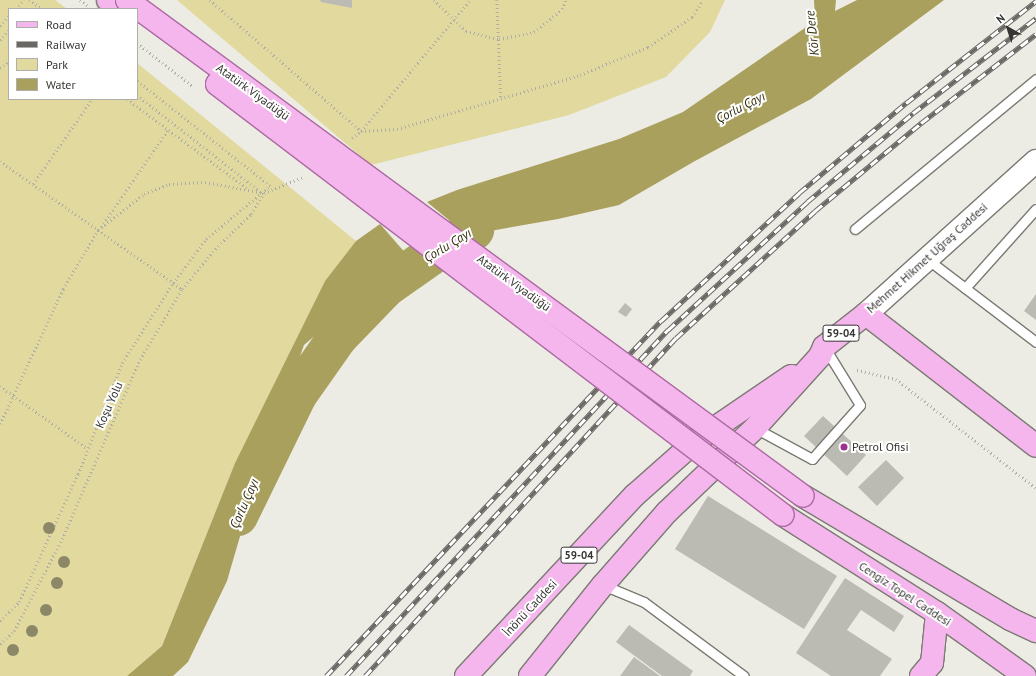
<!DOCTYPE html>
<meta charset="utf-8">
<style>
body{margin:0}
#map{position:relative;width:1036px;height:676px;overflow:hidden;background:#edece4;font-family:"PT Sans",sans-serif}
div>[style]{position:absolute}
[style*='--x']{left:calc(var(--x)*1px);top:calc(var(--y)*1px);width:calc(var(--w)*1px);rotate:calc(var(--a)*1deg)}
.green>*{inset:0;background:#e1d99d}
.water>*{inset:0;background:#a9a05d}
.river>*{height:40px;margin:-20px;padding:0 20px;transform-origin:20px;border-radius:20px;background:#a9a05d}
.building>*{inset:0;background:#bbbab3}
.path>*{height:2.5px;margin-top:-1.25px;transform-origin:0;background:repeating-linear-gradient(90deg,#aeaea7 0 1px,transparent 0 4px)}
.roads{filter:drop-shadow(1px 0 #7b7a73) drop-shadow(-1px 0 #7b7a73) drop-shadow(0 1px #7b7a73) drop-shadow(0 -1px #7b7a73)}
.lane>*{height:9px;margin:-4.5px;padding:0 4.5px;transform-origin:4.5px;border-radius:4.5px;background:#fff}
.secondary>*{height:22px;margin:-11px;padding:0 11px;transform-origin:11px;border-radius:11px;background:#fff}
.primary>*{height:22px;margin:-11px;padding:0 11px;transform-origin:11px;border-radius:11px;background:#f4b6ec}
.rail>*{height:4.5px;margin-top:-2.25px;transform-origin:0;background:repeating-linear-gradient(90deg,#fff 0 9px,#696864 0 18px);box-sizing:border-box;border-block:1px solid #696864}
.path-bridge>*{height:2.5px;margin-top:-1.25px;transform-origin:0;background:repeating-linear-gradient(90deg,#aeaea7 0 1px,transparent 0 4px)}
.bridges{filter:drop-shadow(1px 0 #ac6aa2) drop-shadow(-1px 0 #ac6aa2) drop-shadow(0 1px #ac6aa2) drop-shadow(0 -1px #ac6aa2)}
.primary-bridge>*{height:22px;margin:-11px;padding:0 11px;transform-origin:11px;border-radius:11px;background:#f4b6ec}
.trees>*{width:12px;height:12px;margin:-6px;border-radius:50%;background:#8c8867}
.dots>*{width:11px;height:11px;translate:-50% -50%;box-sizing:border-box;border:2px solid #fff;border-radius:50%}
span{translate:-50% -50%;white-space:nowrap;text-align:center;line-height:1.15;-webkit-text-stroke:4px #fff;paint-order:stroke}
.shield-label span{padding:1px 3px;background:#fff;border:1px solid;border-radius:3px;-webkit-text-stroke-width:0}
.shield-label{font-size:11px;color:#353532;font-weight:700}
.street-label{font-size:12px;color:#353532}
.poi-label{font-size:12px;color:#353532}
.left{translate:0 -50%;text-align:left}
.water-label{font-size:13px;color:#332f10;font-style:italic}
.legend{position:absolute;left:8px;top:8px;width:130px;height:92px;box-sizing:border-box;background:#fff;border:1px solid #aeaead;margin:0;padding:5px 7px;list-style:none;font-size:12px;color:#353532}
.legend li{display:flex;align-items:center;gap:8px;height:20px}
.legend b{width:20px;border:1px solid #aeaead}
.north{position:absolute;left:988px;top:8px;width:40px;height:40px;-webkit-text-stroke:3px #fff;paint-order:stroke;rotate:321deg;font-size:11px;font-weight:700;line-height:16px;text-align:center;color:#353532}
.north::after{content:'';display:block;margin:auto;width:14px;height:18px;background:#353532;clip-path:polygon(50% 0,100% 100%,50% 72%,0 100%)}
</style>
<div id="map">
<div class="green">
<i style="clip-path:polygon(0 0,55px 0,67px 9px,9px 9px,9px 99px,137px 99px,137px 63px,356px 241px,325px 281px,235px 463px,162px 646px,127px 676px,0 676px)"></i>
<i style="clip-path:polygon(177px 0,725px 0,710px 32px,666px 77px,569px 115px,371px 165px)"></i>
</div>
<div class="water">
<i style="clip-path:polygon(814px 0,836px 0,835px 11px,857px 0,944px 0,811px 99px,695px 161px,619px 205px,558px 219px,467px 235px,427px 202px,457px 190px,619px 139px,683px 112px,815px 21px)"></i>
<i style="clip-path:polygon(380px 224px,408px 256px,304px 345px,257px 478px,227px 581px,188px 662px,173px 676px,127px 676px,162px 646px,235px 463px,325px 281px,356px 241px)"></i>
</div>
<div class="river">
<i style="--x:238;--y:516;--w:135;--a:-64"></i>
<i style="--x:297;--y:395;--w:70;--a:-54.9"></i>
<i style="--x:337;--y:338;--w:71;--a:-46.1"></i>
<i style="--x:386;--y:287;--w:73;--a:-35"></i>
<i style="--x:446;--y:245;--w:32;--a:-28"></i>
</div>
<div class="building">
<i style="clip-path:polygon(320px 0,352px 0,352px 8px,321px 2px)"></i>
<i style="clip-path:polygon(1036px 294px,1036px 320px,1024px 311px)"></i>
<i style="clip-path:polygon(625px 303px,632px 309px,626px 317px,618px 312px)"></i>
<i style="clip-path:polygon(823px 416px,866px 455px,847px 476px,804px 436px)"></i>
<i style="clip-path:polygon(886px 460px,904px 478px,877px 506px,858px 487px)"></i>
<i style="clip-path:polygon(708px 496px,837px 576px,804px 629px,675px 549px)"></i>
<i style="clip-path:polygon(845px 578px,904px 616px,894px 632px,861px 610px,847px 630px,892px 659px,880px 676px,831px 676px,796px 653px)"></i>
<i style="clip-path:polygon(629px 625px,693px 671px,690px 676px,662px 676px,616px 642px)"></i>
<i style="clip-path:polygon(634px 657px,660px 676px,620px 676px)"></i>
</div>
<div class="path">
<i style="--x:29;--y:0;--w:17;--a:33"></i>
<i style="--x:80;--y:0;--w:9;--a:36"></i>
<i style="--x:210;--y:0;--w:200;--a:40.9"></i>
<i style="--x:361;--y:131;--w:36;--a:-3"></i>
<i style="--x:397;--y:129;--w:191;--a:-16.4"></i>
<i style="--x:580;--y:75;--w:74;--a:-22.4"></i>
<i style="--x:648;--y:47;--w:53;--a:-34.3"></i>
<i style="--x:692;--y:17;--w:20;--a:-57"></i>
<i style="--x:434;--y:0;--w:45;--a:44.1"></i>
<i style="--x:466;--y:31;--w:34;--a:14"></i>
<i style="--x:499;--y:39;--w:36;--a:-11"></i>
<i style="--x:534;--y:32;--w:36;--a:-39"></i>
<i style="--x:562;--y:9;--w:10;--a:-66"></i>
<i style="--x:497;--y:0;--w:98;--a:87.7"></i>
<i style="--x:16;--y:9;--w:12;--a:-48"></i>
<i style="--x:0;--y:26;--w:13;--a:-48"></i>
<i style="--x:0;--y:40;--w:13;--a:-48"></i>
<i style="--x:0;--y:68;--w:11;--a:-38"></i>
<i style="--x:137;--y:95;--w:157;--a:38"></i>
<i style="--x:127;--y:99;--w:151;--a:36.6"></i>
<i style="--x:352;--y:138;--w:11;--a:-38"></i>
<i style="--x:361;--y:131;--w:170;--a:-50.2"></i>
<i style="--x:0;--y:161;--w:223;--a:35.1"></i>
<i style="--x:33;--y:184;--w:103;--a:-55.2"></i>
<i style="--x:101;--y:227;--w:118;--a:-55.4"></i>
<i style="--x:857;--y:370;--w:40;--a:13"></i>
<i style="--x:896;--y:379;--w:177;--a:37.9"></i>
<i style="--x:0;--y:386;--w:108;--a:35.6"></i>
<i style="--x:0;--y:424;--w:149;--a:-65"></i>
<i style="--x:63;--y:289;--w:69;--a:-59.3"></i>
<i style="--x:98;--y:230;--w:58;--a:-38"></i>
<i style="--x:144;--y:194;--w:27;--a:-22"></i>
<i style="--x:169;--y:184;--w:36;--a:-3"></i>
<i style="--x:205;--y:182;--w:60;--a:10.6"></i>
<i style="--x:264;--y:193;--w:42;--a:-22.3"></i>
<i style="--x:0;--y:621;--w:27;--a:-45"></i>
<i style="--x:19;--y:602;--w:141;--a:-65.3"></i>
<i style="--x:78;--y:474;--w:119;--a:-68.4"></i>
<i style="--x:122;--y:363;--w:95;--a:-57.5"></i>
<i style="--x:173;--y:283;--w:55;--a:-53.1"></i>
<i style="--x:206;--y:239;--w:83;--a:-39.6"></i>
<i style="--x:270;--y:186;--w:169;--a:-141.7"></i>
<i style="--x:0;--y:644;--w:19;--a:-43"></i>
<i style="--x:14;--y:631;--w:104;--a:-62.4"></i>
<i style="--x:62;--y:539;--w:192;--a:-66.6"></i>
<i style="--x:138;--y:363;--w:86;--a:-59.3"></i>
<i style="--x:182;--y:289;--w:52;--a:-50.5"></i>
<i style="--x:215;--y:249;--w:50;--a:-44.2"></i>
<i style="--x:251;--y:214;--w:25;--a:-58"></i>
</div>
<div class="roads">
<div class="lane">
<i style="--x:855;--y:229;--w:235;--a:-39.6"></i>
<i style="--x:927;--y:259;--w:137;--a:37.3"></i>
<i style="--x:965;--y:288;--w:106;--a:-48.1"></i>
<i style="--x:755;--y:428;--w:65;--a:28.5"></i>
<i style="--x:812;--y:459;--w:72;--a:-48.4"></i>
<i style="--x:860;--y:405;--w:67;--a:-121.6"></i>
<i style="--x:603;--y:585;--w:44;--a:22.5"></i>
<i style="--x:644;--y:602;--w:124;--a:36.5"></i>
</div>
<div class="secondary">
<i style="--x:866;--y:314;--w:229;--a:-42"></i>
</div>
<div class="primary">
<i style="--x:108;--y:0;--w:15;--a:37"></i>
<i style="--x:803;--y:496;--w:241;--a:30.7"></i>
<i style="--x:1010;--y:619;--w:29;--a:25"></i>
<i style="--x:783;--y:515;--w:183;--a:32.5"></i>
<i style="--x:937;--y:613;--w:108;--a:35.6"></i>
<i style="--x:466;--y:676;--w:248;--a:-47"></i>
<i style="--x:635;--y:495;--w:83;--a:-41.6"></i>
<i style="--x:697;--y:440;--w:114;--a:-34.2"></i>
<i style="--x:530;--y:676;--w:117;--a:-51.3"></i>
<i style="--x:603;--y:585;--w:97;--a:-48.8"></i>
<i style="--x:667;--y:512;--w:122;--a:-43.7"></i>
<i style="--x:755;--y:428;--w:97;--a:-47.9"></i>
<i style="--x:820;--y:356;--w:10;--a:-66"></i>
<i style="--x:824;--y:347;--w:53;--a:-38.2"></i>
<i style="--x:866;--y:314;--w:215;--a:37.8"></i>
<i style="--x:921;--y:676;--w:17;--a:-50"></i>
<i style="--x:932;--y:663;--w:50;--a:-84.3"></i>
</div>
</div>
<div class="rail">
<i style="--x:326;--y:676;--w:488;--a:-46.7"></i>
<i style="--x:661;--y:321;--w:188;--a:-42.8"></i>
<i style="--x:799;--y:193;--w:140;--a:-40.1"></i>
<i style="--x:906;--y:103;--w:165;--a:-38.1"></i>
<i style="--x:346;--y:676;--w:473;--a:-47.1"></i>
<i style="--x:668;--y:330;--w:189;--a:-42.6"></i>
<i style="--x:807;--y:202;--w:138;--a:-40"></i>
<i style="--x:913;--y:113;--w:155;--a:-37.7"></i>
<i style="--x:365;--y:676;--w:459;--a:-47.4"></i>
<i style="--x:676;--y:338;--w:188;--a:-42.4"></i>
<i style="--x:815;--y:211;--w:138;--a:-39.7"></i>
<i style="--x:921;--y:123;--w:145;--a:-37.7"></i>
</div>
<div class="path-bridge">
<i style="--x:137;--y:43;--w:72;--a:37.7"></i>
</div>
<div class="bridges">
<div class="primary-bridge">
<i style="--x:127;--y:0;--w:838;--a:36.27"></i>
<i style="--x:217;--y:84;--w:711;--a:37.29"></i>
</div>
</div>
<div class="trees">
<i style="left:49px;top:528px"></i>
<i style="left:64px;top:562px"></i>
<i style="left:57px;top:583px"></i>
<i style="left:46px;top:610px"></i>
<i style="left:32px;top:631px"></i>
<i style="left:13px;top:650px"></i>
</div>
<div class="dots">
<i style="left:844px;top:447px;background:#9c3192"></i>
</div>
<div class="shield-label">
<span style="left:841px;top:333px">59-04</span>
<span style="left:579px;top:555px">59-04</span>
</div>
<div class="street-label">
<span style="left:253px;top:92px;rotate:36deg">Atatürk Viyadüğü</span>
<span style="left:927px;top:258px;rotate:-42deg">Mehmet Hikmet Uğraş Caddesi</span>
<span style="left:514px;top:283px;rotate:36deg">Atatürk Viyadüğü</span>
<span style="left:109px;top:405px;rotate:-66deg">Koşu Yolu</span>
<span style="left:905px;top:594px;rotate:33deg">Cengiz Topel Caddesi</span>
<span style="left:530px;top:608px;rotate:-47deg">İnönü Caddesi</span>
</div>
<div class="poi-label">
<span class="left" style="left:852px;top:447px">Petrol Ofisi</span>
</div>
<div class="water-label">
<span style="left:813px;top:33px;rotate:-96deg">Kör Dere</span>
<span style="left:741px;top:108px;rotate:-27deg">Çorlu Çayı</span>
<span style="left:448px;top:246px;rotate:-31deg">Çorlu Çayı</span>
<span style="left:245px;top:504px;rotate:-66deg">Çorlu Çayı</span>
</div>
<ul class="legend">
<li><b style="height:5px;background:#f4b6ec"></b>Road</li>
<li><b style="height:5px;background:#696864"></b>Railway</li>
<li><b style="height:11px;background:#e1d99d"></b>Park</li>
<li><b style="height:11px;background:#a9a05d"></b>Water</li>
</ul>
<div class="north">N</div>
</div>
